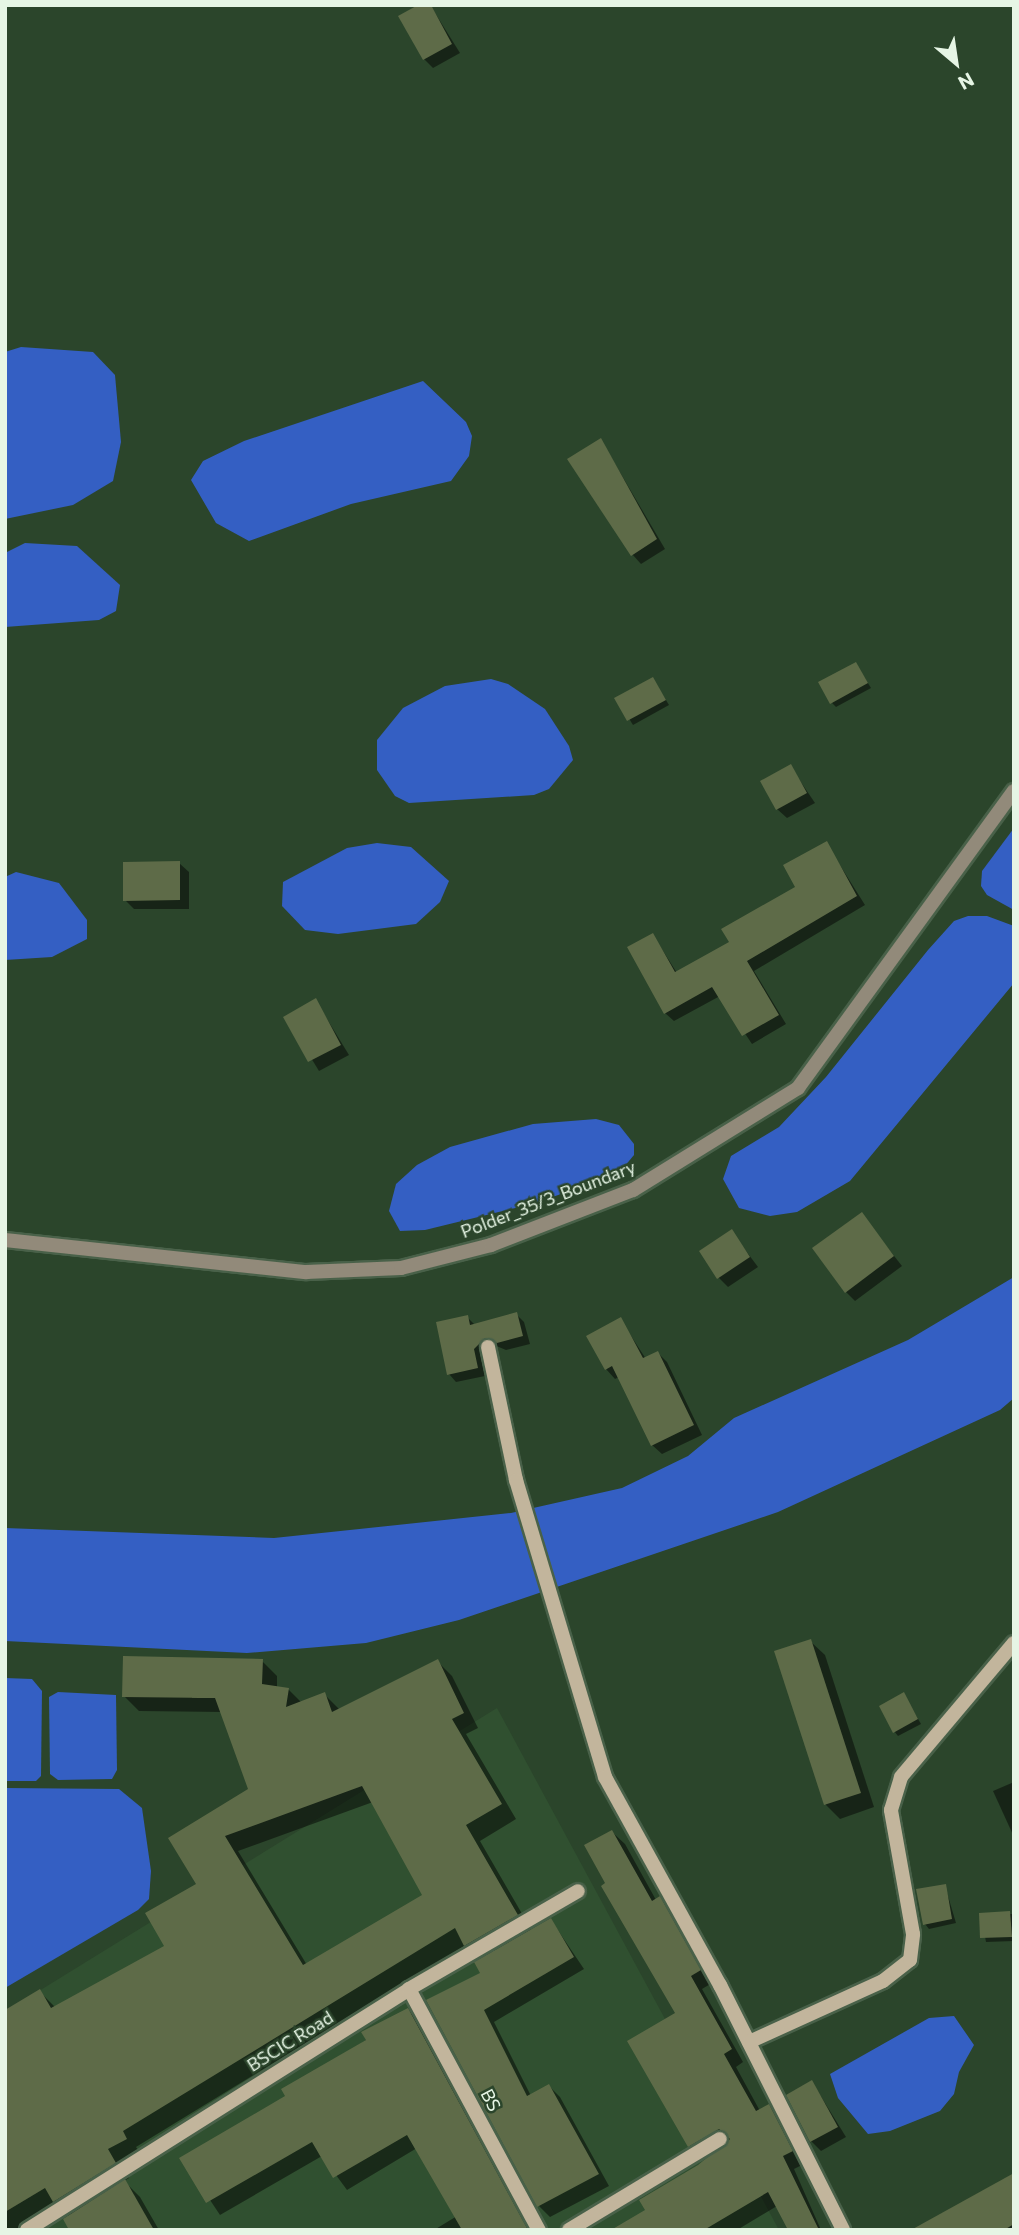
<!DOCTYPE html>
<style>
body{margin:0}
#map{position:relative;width:1019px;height:2235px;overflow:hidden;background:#2b452b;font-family:Commissioner,sans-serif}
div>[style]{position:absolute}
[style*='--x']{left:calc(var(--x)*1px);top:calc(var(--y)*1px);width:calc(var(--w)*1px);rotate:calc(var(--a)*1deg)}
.built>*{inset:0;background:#305030}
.water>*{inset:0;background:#345fc3}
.shadow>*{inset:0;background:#0007}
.building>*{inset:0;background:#5e6b48}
.roads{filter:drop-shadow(2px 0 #496149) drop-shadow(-2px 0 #496149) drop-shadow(0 2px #496149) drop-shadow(0 -2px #496149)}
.street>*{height:14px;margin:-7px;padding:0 7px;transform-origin:7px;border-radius:7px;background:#928a7a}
.secondary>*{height:14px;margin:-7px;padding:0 7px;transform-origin:7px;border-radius:7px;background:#c2b59c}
span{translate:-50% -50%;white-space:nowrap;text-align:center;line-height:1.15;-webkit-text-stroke:5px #2b452b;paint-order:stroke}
.street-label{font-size:18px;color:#e6f5e5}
.frame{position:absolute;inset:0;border:7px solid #e6f5e5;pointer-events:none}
.north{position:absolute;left:921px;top:28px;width:70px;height:70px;-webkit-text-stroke:5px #2b452b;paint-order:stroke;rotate:151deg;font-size:19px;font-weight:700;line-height:28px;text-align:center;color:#e6f5e5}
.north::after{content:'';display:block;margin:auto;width:24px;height:32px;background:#e6f5e5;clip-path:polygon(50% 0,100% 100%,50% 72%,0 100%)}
</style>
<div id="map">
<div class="built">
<i style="clip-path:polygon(497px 1708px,779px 2230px,5px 2230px,5px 2012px)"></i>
</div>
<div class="water">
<i style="clip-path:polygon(21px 347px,93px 352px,115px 375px,121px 442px,113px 481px,73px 505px,5px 519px,5px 352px)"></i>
<i style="clip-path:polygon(423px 381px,466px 422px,472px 436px,469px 456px,451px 481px,351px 504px,249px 541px,216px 523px,191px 480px,203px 461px,244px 441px)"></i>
<i style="clip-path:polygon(25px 543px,77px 546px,120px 585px,116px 611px,99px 620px,5px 627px,5px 553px)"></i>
<i style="clip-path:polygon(491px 679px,508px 684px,545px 709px,569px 746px,573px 760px,549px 789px,534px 795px,409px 803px,395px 796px,377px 770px,377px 740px,403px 708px,445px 686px)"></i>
<i style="clip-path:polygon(1014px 828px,1014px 910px,987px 895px,981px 886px,982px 871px)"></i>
<i style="clip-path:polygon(377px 843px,411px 847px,449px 881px,440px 902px,416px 924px,338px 934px,305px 930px,282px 906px,283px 882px,347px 848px)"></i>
<i style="clip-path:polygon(16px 872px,59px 883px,87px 920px,87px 939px,52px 957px,5px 960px,5px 877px)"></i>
<i style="clip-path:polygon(968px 916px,987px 916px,1014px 926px,1014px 983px,850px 1181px,797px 1212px,770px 1216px,739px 1208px,723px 1179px,731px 1156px,779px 1127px,826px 1077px,928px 950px,954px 921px)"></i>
<i style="clip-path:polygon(596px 1119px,619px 1125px,634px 1144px,634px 1155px,619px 1173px,536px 1203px,425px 1230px,400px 1231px,389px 1211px,396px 1184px,417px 1165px,450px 1147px,533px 1124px)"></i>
<i style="clip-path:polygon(1014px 1277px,1014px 1398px,1000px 1410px,778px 1512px,459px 1620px,366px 1643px,247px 1653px,5px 1641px,5px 1528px,274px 1538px,511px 1513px,622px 1488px,688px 1456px,734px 1418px,908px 1340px)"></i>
<i style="clip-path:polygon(5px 1678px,32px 1679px,42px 1691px,41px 1776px,36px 1781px,5px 1781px)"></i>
<i style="clip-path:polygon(58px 1692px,116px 1695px,117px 1770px,112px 1779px,58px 1780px,50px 1774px,49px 1697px)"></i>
<i style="clip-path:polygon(5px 1788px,119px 1789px,142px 1808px,151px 1871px,149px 1899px,138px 1910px,5px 1988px)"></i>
<i style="clip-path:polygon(954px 2016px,974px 2045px,959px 2072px,954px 2094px,940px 2111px,890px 2131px,868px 2134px,838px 2098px,830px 2074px,929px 2018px)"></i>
</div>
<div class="shadow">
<i style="clip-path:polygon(430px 5px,460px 53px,433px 68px,424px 59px)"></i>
<i style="clip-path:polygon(601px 440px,665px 549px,641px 564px,632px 554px)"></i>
<i style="clip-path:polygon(856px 664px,871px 688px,836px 707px,832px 703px)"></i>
<i style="clip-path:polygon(653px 679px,669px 705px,633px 725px,617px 699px)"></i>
<i style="clip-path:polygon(790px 766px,815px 803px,787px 818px,777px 809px)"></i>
<i style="clip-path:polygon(826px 843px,865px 905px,754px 971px,786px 1024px,752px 1044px,720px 996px,674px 1021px,665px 1013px,653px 935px,677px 973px,731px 943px,798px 888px)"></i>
<i style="clip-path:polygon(179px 863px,189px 872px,189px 909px,134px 909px,125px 900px)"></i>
<i style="clip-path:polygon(316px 1001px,349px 1055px,319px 1071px,286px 1017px)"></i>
<i style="clip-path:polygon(861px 1214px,902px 1266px,855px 1301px,846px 1292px)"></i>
<i style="clip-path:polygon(731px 1231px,758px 1267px,728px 1287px,718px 1277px)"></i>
<i style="clip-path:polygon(516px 1314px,524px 1322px,530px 1344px,506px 1350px,494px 1345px,481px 1358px,485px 1376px,456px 1382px,449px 1374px,467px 1317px,475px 1325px)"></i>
<i style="clip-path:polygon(620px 1319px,646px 1359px,658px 1353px,667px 1362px,702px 1435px,662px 1454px,652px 1445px,619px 1377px,615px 1379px,606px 1369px)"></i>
<i style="clip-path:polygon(810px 1641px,825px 1655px,874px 1807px,840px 1819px,826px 1805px,777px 1652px)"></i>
<i style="clip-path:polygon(evenodd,262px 1661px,277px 1676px,277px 1688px,289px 1690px,302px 1703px,324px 1694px,340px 1710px,437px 1661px,452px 1676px,478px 1728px,466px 1734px,516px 1819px,480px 1841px,532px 1931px,551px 1920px,584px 1969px,494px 2022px,531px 2096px,549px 2086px,560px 2097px,609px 2186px,550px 2217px,539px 2206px,428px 2000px,482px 1973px,481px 1960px,466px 1945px,136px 2147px,141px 2154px,122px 2165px,129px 2178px,124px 2181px,140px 2197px,159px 2230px,71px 2230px,70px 2217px,57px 2204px,15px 2230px,5px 2230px,5px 2012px,40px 1992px,55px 2007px,166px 1946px,250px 1789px,222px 1712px,139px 1711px,124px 1696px,262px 1661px,373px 1802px,425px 1896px,307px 1965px,238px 1851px,373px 1802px)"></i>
<i style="clip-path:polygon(904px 1695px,921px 1724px,898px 1736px,894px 1731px)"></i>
<i style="clip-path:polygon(1014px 1782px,1014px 1837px,993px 1791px)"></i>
<i style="clip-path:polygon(612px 1832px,625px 1844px,656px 1900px,660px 1898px,672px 1911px,712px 1983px,702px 1989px,743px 2062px,736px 2067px,760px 2111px,769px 2106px,781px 2119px,804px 2164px,794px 2169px,821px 2230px,790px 2230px,777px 2206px,737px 2230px,614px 2230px,648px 2211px,724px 2150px,702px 2159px,689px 2146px,678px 2014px,608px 1884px)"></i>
<i style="clip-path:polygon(945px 1886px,956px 1923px,929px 1929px,925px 1924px)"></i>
<i style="clip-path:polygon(981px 1914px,1014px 1914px,1014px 1941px,986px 1942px)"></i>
<i style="clip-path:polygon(408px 2010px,421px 2023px,535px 2230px,434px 2230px,457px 2216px,417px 2148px,347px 2190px,322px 2156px,220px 2215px,182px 2158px,287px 2097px)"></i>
<i style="clip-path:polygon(812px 2082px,846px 2137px,821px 2151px,811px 2141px)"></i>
<i style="clip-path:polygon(1014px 2179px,1014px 2230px,919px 2230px)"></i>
</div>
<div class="building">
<i style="clip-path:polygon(418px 5px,431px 5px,452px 44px,423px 60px,398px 16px)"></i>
<i style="clip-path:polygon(601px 438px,657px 539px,631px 556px,567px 459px)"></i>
<i style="clip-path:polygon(856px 662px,868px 683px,830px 704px,818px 682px)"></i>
<i style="clip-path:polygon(653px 677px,666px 700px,627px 721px,614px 698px)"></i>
<i style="clip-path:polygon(791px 764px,807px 793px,776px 810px,760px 781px)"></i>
<i style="clip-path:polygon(827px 841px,857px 896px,747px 961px,779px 1015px,742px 1036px,712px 987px,664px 1014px,627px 947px,653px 933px,675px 972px,729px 942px,721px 929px,795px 887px,783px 865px)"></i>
<i style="clip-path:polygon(180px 861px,180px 900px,123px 901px,123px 862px)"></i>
<i style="clip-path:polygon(316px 998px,341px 1045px,308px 1062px,283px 1017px)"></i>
<i style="clip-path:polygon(862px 1212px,894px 1256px,845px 1293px,812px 1248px)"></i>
<i style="clip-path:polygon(732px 1229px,750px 1257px,717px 1279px,699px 1251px)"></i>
<i style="clip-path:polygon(517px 1312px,523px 1336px,497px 1343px,485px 1338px,474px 1349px,478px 1368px,447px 1375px,436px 1322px,468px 1315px,470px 1325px)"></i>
<i style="clip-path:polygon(621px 1317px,643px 1358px,658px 1351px,694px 1425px,651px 1446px,612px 1366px,605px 1370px,586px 1336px)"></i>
<i style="clip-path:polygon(811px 1639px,861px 1793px,824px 1805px,774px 1651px)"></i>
<i style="clip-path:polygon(evenodd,123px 1656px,263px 1659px,262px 1684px,289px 1688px,286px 1707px,325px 1692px,332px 1712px,438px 1659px,464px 1713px,452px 1719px,502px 1804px,466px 1825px,518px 1915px,464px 1946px,455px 1928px,123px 2131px,127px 2139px,108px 2149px,116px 2163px,53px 2202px,45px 2188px,5px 2212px,5px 2010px,40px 1989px,51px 2008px,164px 1946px,145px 1913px,196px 1884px,168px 1838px,248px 1789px,215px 1698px,122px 1697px,123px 1656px,362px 1786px,422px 1895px,303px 1965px,225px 1836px,362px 1786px)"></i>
<i style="clip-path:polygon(904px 1692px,918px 1719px,893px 1733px,879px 1706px)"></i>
<i style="clip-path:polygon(612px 1830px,652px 1901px,660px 1896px,701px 1970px,691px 1976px,732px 2049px,724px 2054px,756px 2111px,769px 2104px,793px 2151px,783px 2156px,819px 2230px,788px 2230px,768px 2192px,704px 2230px,611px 2230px,645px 2210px,639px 2200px,698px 2165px,730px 2139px,719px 2129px,688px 2147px,627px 2041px,675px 2013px,601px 1886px,605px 1883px,584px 1845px)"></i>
<i style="clip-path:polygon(946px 1884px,952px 1919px,923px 1925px,916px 1889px)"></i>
<i style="clip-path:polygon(1010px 1911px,1012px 1937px,980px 1938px,979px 1913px)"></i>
<i style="clip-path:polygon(551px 1918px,574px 1957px,484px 2010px,527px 2096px,549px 2084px,599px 2174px,537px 2207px,426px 2000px,480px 1973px,474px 1962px)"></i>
<i style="clip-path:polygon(408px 2008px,528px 2230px,462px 2230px,407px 2135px,333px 2178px,312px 2142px,206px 2203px,179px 2158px,285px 2096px,281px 2089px,366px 2040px,361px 2032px)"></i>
<i style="clip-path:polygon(812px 2080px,838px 2127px,810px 2142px,786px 2095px)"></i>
<i style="clip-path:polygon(1014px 2173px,1014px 2224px,1004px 2230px,911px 2230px)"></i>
<i style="clip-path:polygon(125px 2179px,154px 2230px,69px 2230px,63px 2219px)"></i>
</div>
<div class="roads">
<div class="street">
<i style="--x:5;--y:1240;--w:303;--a:6.1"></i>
<i style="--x:306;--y:1272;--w:95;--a:-2.4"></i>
<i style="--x:401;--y:1268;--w:93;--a:-14.3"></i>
<i style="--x:491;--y:1245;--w:152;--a:-21.2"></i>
<i style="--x:633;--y:1190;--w:194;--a:-31.7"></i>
<i style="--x:798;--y:1088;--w:367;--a:-54"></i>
</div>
<div class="secondary">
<i style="--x:488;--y:1347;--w:136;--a:78.1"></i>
<i style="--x:516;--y:1480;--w:310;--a:73.3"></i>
<i style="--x:605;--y:1777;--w:238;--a:61.1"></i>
<i style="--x:720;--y:1985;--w:274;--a:63.3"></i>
<i style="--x:409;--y:1989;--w:274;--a:61.7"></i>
<i style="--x:749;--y:2042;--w:147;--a:-24.5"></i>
<i style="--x:883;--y:1981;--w:34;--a:-38"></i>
<i style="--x:910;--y:1960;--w:26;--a:-83"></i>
<i style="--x:913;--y:1934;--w:126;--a:-100.1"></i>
<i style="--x:891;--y:1810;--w:34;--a:-73"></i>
<i style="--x:901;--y:1777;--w:175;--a:-49.9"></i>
<i style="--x:27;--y:2230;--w:452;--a:-32.2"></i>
<i style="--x:409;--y:1989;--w:195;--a:-30.1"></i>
<i style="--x:569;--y:2230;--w:176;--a:-31.1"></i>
</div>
</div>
<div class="street-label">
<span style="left:548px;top:1199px;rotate:-21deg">Polder_35/3_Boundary</span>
<span style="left:290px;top:2041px;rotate:-32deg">BSCIC Road</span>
<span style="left:491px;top:2100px;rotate:62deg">BS</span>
</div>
<div class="frame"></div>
<div class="north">N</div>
</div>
